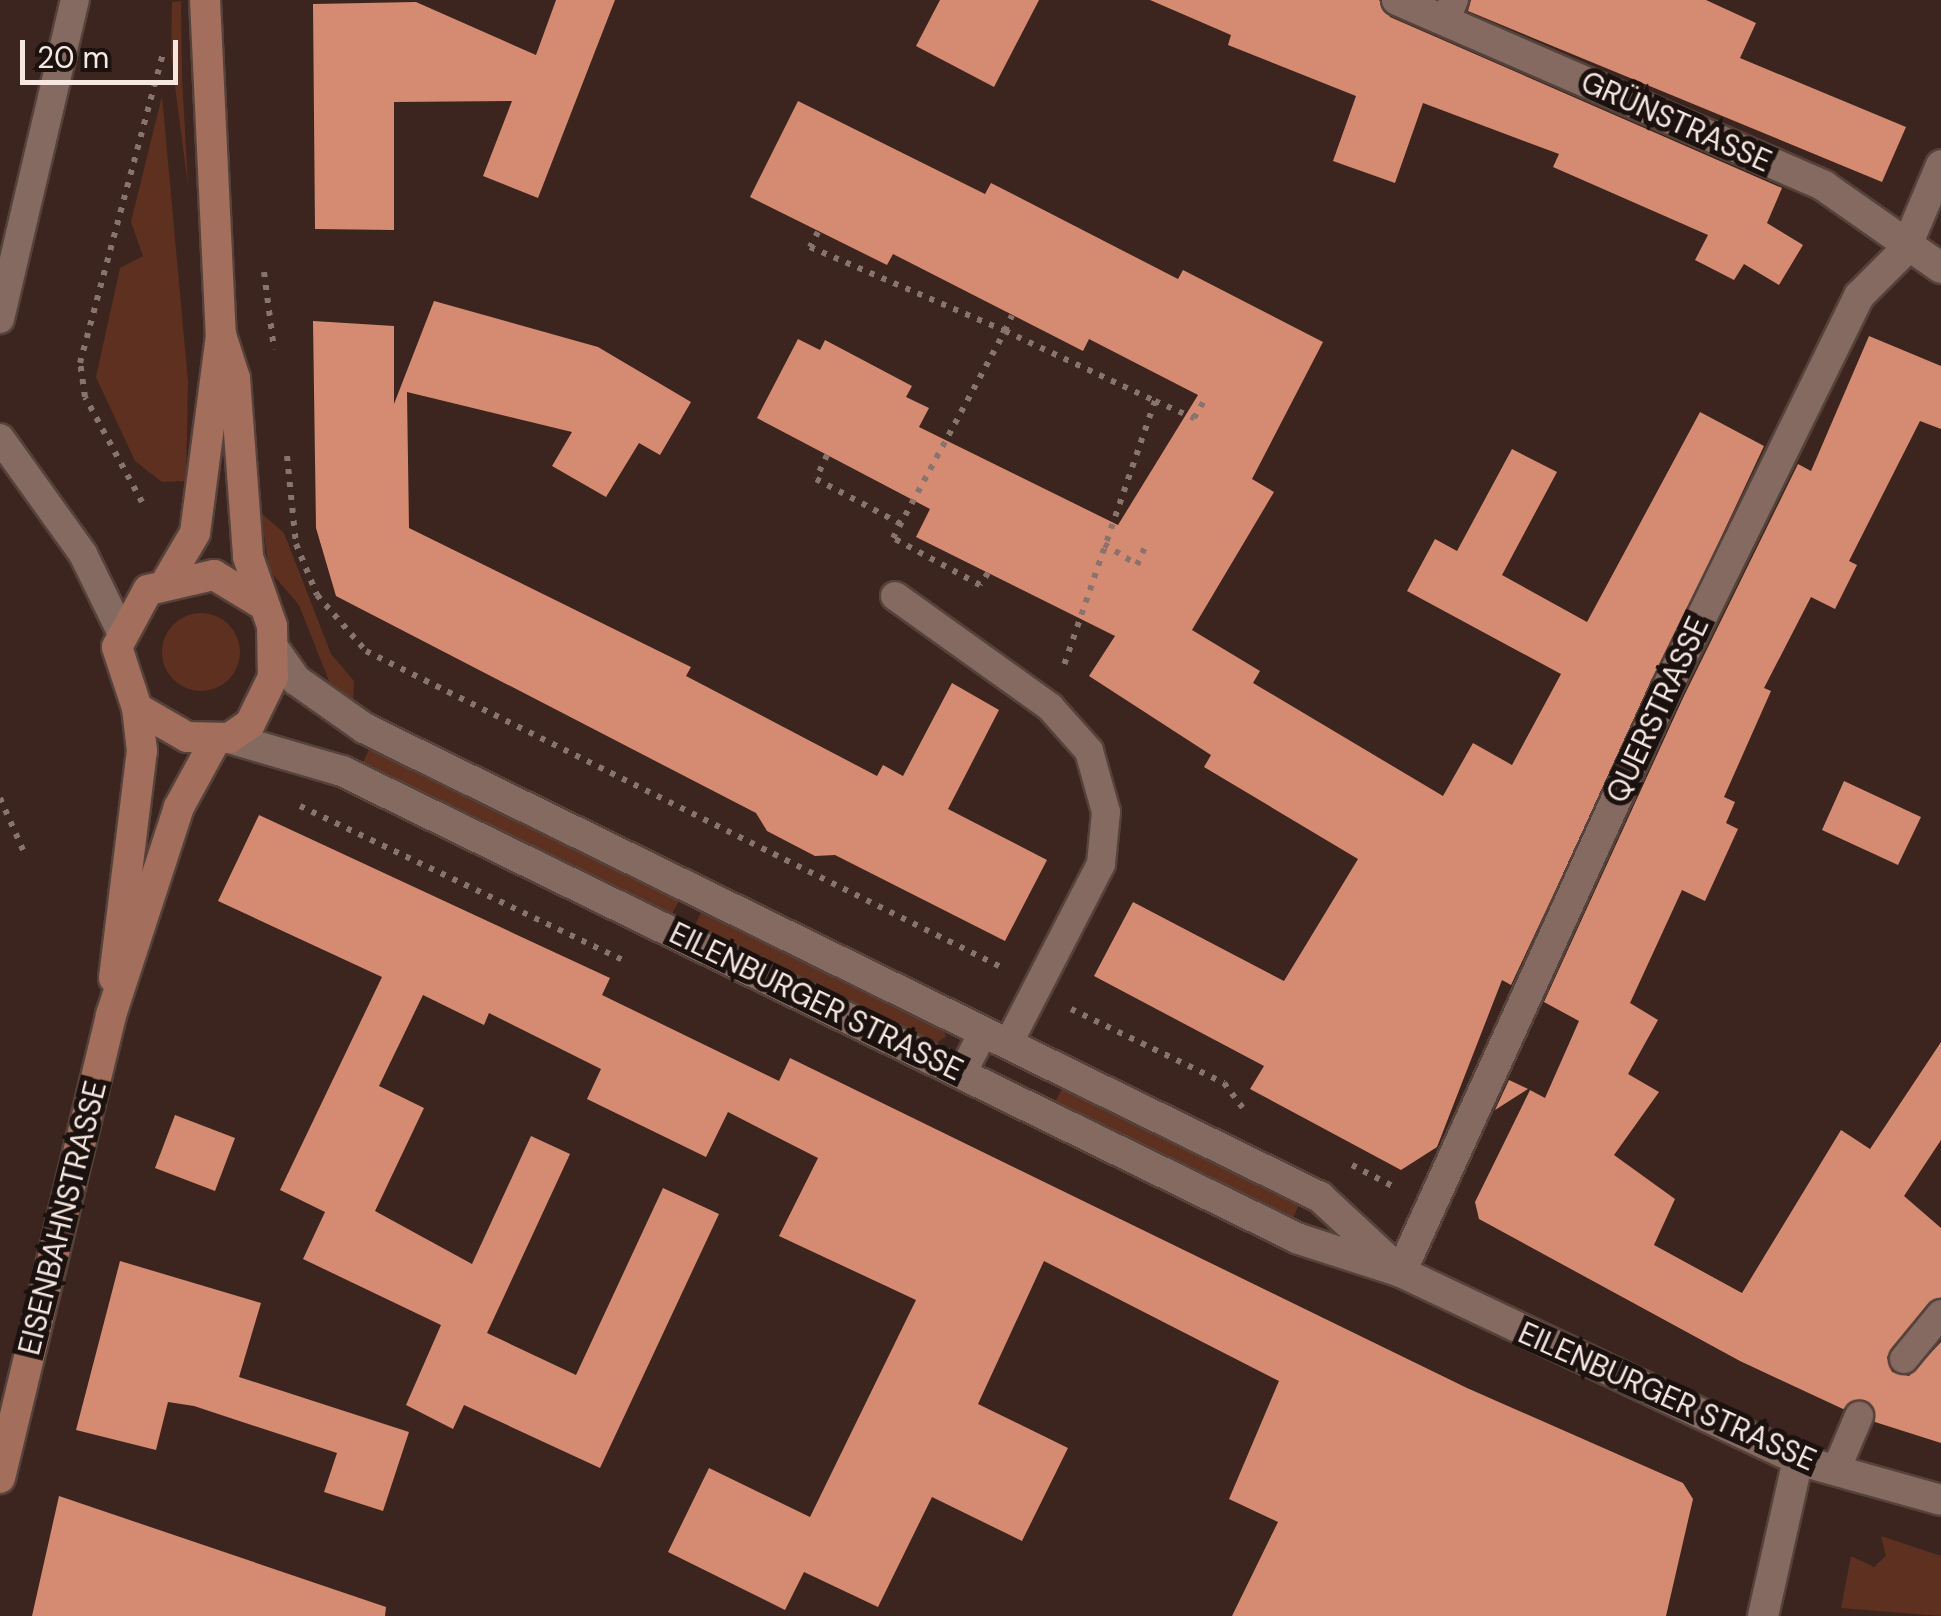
<!DOCTYPE html>
<meta charset="utf-8">
<style>
body{margin:0}
#map{position:relative;width:1941px;height:1616px;overflow:hidden;background:#3c251e;font-family:"DM Sans",sans-serif}
div>[style]{position:absolute}
[style*='--x']{left:calc(var(--x)*1px);top:calc(var(--y)*1px);width:calc(var(--w)*1px);rotate:calc(var(--a)*1deg)}
.green>*{inset:0;background:#5e3020}
.round{border-radius:50%}
.building>*{inset:0;background:#d58b72}
.path>*{height:6px;margin-top:-3px;transform-origin:0;background:repeating-linear-gradient(90deg,#87746d 0 5px,transparent 0 13px)}
.roads{filter:drop-shadow(2px 0 #55423b) drop-shadow(-2px 0 #55423b) drop-shadow(0 2px #55423b) drop-shadow(0 -2px #55423b)}
.lane>*{height:28px;margin:-14px;padding:0 14px;transform-origin:14px;border-radius:14px;background:#846a60}
.street>*{height:30px;margin:-15px;padding:0 15px;transform-origin:15px;border-radius:15px;background:#846a60}
.secondary>*{height:30px;margin:-15px;padding:0 15px;transform-origin:15px;border-radius:15px;background:#a36e5b}
span{translate:-50% -50%;white-space:nowrap;text-align:center;line-height:1.15;-webkit-text-stroke:10px #1b110e;paint-order:stroke}
.street-label{font-size:30px;color:#f6e7e1}
.scale{position:absolute;left:20px;top:40px;width:158px;height:45px;box-sizing:border-box;border:5px solid #f6e7e1;border-top:0;padding-left:12px;font-size:30px;line-height:35px;white-space:nowrap;color:#f6e7e1;-webkit-text-stroke:8px #1b110e;paint-order:stroke}
</style>
<div id="map">
<div class="green">
<i style="clip-path:polygon(181px 1px,182px 77px,188px 186px,171px 55px,172px 2px)"></i>
<i style="clip-path:polygon(162px 96px,188px 381px,186px 481px,162px 482px,135px 461px,96px 377px,120px 268px,143px 256px,131px 222px)"></i>
<i style="clip-path:polygon(261px 513px,284px 533px,331px 654px,354px 681px,353px 704px,331px 686px,299px 605px,269px 570px)"></i>
<i class="round" style="left:162px;top:613px;width:78px;height:78px"></i>
<i style="clip-path:polygon(371px 746px,681px 897px,672px 914px,363px 762px)"></i>
<i style="clip-path:polygon(703px 909px,943px 1027px,946px 1037px,936px 1043px,695px 925px)"></i>
<i style="clip-path:polygon(1063px 1087px,1299px 1205px,1292px 1220px,1055px 1102px)"></i>
<i style="clip-path:polygon(1881px 1536px,1941px 1556px,1941px 1616px,1841px 1608px,1851px 1556px,1874px 1567px,1886px 1556px)"></i>
</div>
<div class="building">
<i style="clip-path:polygon(556px 0,615px 0,538px 198px,483px 176px,512px 101px,394px 102px,394px 230px,315px 229px,313px 4px,416px 2px,536px 55px)"></i>
<i style="clip-path:polygon(940px 0,1039px 0,994px 87px,916px 46px)"></i>
<i style="clip-path:polygon(1150px 0,1379px 0,1390px 17px,1782px 188px,1767px 223px,1803px 245px,1779px 285px,1744px 264px,1734px 280px,1695px 260px,1708px 235px,1553px 167px,1559px 154px,1423px 103px,1395px 183px,1333px 161px,1356px 96px,1228px 45px,1231px 35px)"></i>
<i style="clip-path:polygon(1471px 0,1706px 0,1756px 23px,1740px 58px,1906px 127px,1882px 182px,1468px 11px)"></i>
<i style="clip-path:polygon(798px 101px,985px 194px,991px 183px,1178px 279px,1183px 270px,1323px 342px,1252px 479px,1274px 492px,1192px 630px,1260px 671px,1253px 683px,1443px 796px,1473px 743px,1512px 765px,1561px 674px,1407px 591px,1435px 539px,1457px 551px,1512px 449px,1557px 472px,1502px 575px,1587px 622px,1700px 412px,1764px 446px,1511px 985px,1502px 980px,1437px 1147px,1401px 1170px,1250px 1089px,1264px 1066px,1094px 976px,1133px 902px,1284px 981px,1358px 859px,1204px 767px,1211px 755px,1089px 676px,1115px 636px,916px 537px,930px 509px,757px 418px,798px 339px,820px 350px,825px 340px,912px 386px,906px 397px,929px 408px,919px 427px,1118px 525px,1198px 395px,1089px 339px,1083px 351px,893px 254px,887px 265px,750px 197px)"></i>
<i style="clip-path:polygon(434px 301px,598px 347px,691px 402px,660px 455px,639px 443px,606px 497px,552px 466px,572px 432px,407px 392px,409px 528px,691px 667px,686px 676px,877px 776px,883px 765px,903px 776px,952px 683px,999px 710px,948px 809px,1047px 860px,1005px 941px,835px 855px,815px 856px,767px 831px,756px 813px,336px 596px,316px 528px,313px 321px,394px 326px,394px 404px)"></i>
<i style="clip-path:polygon(1869px 336px,1941px 366px,1941px 429px,1920px 421px,1849px 561px,1857px 565px,1835px 609px,1811px 597px,1764px 688px,1771px 691px,1724px 797px,1735px 802px,1726px 823px,1738px 829px,1705px 901px,1682px 890px,1630px 1003px,1658px 1020px,1628px 1074px,1659px 1092px,1614px 1155px,1675px 1199px,1654px 1245px,1742px 1293px,1841px 1130px,1870px 1149px,1941px 1042px,1941px 1140px,1904px 1196px,1941px 1228px,1941px 1297px,1887px 1357px,1892px 1372px,1909px 1376px,1941px 1342px,1941px 1443px,1875px 1422px,1865px 1400px,1843px 1409px,1740px 1361px,1479px 1219px,1475px 1202px,1530px 1090px,1545px 1098px,1579px 1021px,1544px 1002px,1683px 698px,1798px 464px,1811px 471px)"></i>
<i style="clip-path:polygon(1844px 781px,1921px 817px,1898px 865px,1822px 830px)"></i>
<i style="clip-path:polygon(259px 815px,610px 978px,602px 995px,779px 1081px,790px 1058px,1467px 1388px,1683px 1483px,1693px 1499px,1666px 1616px,1232px 1616px,1278px 1522px,1229px 1499px,1279px 1381px,1044px 1261px,978px 1404px,1068px 1448px,1022px 1541px,932px 1497px,878px 1607px,804px 1572px,785px 1610px,668px 1552px,709px 1468px,810px 1517px,916px 1300px,779px 1236px,818px 1158px,728px 1112px,706px 1157px,587px 1099px,601px 1069px,489px 1013px,484px 1025px,423px 995px,379px 1086px,424px 1108px,375px 1211px,472px 1264px,531px 1136px,570px 1154px,487px 1333px,576px 1375px,663px 1188px,719px 1214px,600px 1468px,464px 1405px,453px 1429px,406px 1405px,441px 1325px,303px 1259px,325px 1212px,280px 1190px,382px 977px,218px 901px)"></i>
<i style="clip-path:polygon(1509px 1080px,1528px 1089px,1495px 1110px)"></i>
<i style="clip-path:polygon(175px 1115px,235px 1138px,215px 1191px,155px 1168px)"></i>
<i style="clip-path:polygon(120px 1261px,261px 1303px,239px 1377px,409px 1432px,383px 1511px,324px 1492px,337px 1453px,194px 1406px,168px 1402px,156px 1450px,76px 1430px)"></i>
<i style="clip-path:polygon(59px 1496px,386px 1607px,385px 1616px,32px 1616px)"></i>
</div>
<div class="path">
<i style="--x:818;--y:232;--w:17;--a:118"></i>
<i style="--x:810;--y:247;--w:212;--a:23.3"></i>
<i style="--x:1005;--y:331;--w:17;--a:-66"></i>
<i style="--x:264;--y:272;--w:78;--a:82.6"></i>
<i style="--x:1155;--y:401;--w:43;--a:23.6"></i>
<i style="--x:1194;--y:418;--w:22;--a:-60"></i>
<i style="--x:827;--y:455;--w:26;--a:115"></i>
<i style="--x:816;--y:479;--w:96;--a:27.9"></i>
<i style="--x:287;--y:456;--w:88;--a:84.2"></i>
<i style="--x:296;--y:544;--w:55;--a:67.6"></i>
<i style="--x:317;--y:595;--w:74;--a:48.8"></i>
<i style="--x:366;--y:651;--w:714;--a:26.46"></i>
<i style="--x:142;--y:502;--w:119;--a:-118.5"></i>
<i style="--x:85;--y:397;--w:34;--a:-98"></i>
<i style="--x:80;--y:363;--w:320;--a:-75"></i>
<i style="--x:1104;--y:544;--w:39;--a:32"></i>
<i style="--x:1137;--y:565;--w:24;--a:-66"></i>
<i style="--x:988;--y:573;--w:14;--a:124"></i>
<i style="--x:980;--y:585;--w:99;--a:-151.6"></i>
<i style="--x:893;--y:538;--w:235;--a:-61.6"></i>
<i style="--x:1005;--y:331;--w:166;--a:25"></i>
<i style="--x:1155;--y:401;--w:282;--a:109"></i>
<i style="--x:0;--y:798;--w:57;--a:66.1"></i>
<i style="--x:300;--y:806;--w:362;--a:25.5"></i>
<i style="--x:1071;--y:1009;--w:170;--a:25.8"></i>
<i style="--x:1224;--y:1083;--w:31;--a:53"></i>
<i style="--x:1352;--y:1165;--w:47;--a:27.6"></i>
</div>
<div class="roads">
<div class="lane">
<i style="--x:1445;--y:21;--w:23;--a:-67"></i>
<i style="--x:0;--y:319;--w:328;--a:-76.8"></i>
<i style="--x:0;--y:438;--w:143;--a:54.4"></i>
<i style="--x:83;--y:554;--w:85;--a:64"></i>
<i style="--x:895;--y:596;--w:191;--a:35.6"></i>
<i style="--x:1050;--y:707;--w:59;--a:48.4"></i>
<i style="--x:1089;--y:751;--w:63;--a:74.4"></i>
<i style="--x:1106;--y:812;--w:52;--a:95.5"></i>
<i style="--x:1101;--y:864;--w:203;--a:117.3"></i>
<i style="--x:962;--y:1074;--w:47;--a:-63.4"></i>
<i style="--x:1904;--y:1359;--w:58;--a:-50.6"></i>
<i style="--x:1836;--y:1470;--w:59;--a:-66.9"></i>
</div>
<div class="street">
<i style="--x:1397;--y:0;--w:466;--a:23.5"></i>
<i style="--x:1824;--y:186;--w:143;--a:35"></i>
<i style="--x:275;--y:650;--w:37;--a:55"></i>
<i style="--x:296;--y:680;--w:83;--a:35.2"></i>
<i style="--x:364;--y:728;--w:1065;--a:26.13"></i>
<i style="--x:1320;--y:1197;--w:110;--a:42.8"></i>
<i style="--x:229;--y:738;--w:118;--a:16.3"></i>
<i style="--x:342;--y:771;--w:1065;--a:26.06"></i>
<i style="--x:1299;--y:1239;--w:107;--a:17.9"></i>
<i style="--x:1401;--y:1272;--w:439;--a:25.3"></i>
<i style="--x:1798;--y:1460;--w:148;--a:15.6"></i>
<i style="--x:1401;--y:1272;--w:639;--a:-65.52"></i>
<i style="--x:1666;--y:690;--w:439;--a:-63.9"></i>
<i style="--x:1859;--y:296;--w:65;--a:-45"></i>
<i style="--x:1905;--y:250;--w:92;--a:-67"></i>
<i style="--x:1763;--y:1616;--w:160;--a:-77.4"></i>
</div>
<div class="secondary">
<i style="--x:205;--y:0;--w:335;--a:87.3"></i>
<i style="--x:221;--y:335;--w:45;--a:72"></i>
<i style="--x:235;--y:378;--w:179;--a:85.8"></i>
<i style="--x:248;--y:557;--w:73;--a:70.8"></i>
<i style="--x:272;--y:626;--w:51;--a:88.9"></i>
<i style="--x:273;--y:677;--w:52;--a:116.1"></i>
<i style="--x:250;--y:724;--w:25;--a:146"></i>
<i style="--x:229;--y:738;--w:42;--a:-178.6"></i>
<i style="--x:187;--y:737;--w:58;--a:-149.9"></i>
<i style="--x:137;--y:708;--w:64;--a:-108.2"></i>
<i style="--x:117;--y:647;--w:65;--a:-61.5"></i>
<i style="--x:148;--y:590;--w:68;--a:-12.8"></i>
<i style="--x:214;--y:575;--w:52;--a:31"></i>
<i style="--x:168;--y:579;--w:53;--a:-59.6"></i>
<i style="--x:195;--y:533;--w:200;--a:-82.5"></i>
<i style="--x:114;--y:978;--w:229;--a:-83"></i>
<i style="--x:142;--y:751;--w:43;--a:-96.6"></i>
<i style="--x:0;--y:1478;--w:476;--a:-76.5"></i>
<i style="--x:111;--y:1015;--w:219;--a:-71.9"></i>
<i style="--x:179;--y:807;--w:75;--a:-61.4"></i>
</div>
</div>
<div class="street-label">
<span style="left:1676px;top:122px;rotate:24deg">GRÜNSTRASSE</span>
<span style="left:1658px;top:710px;rotate:-65deg">QUERSTRASSE</span>
<span style="left:816px;top:1002px;rotate:26deg">EILENBURGER STRASSE</span>
<span style="left:63px;top:1218px;rotate:-76deg">EISENBAHNSTRASSE</span>
<span style="left:1667px;top:1397px;rotate:24deg">EILENBURGER STRASSE</span>
</div>
<div class="scale">20 m</div>
</div>
